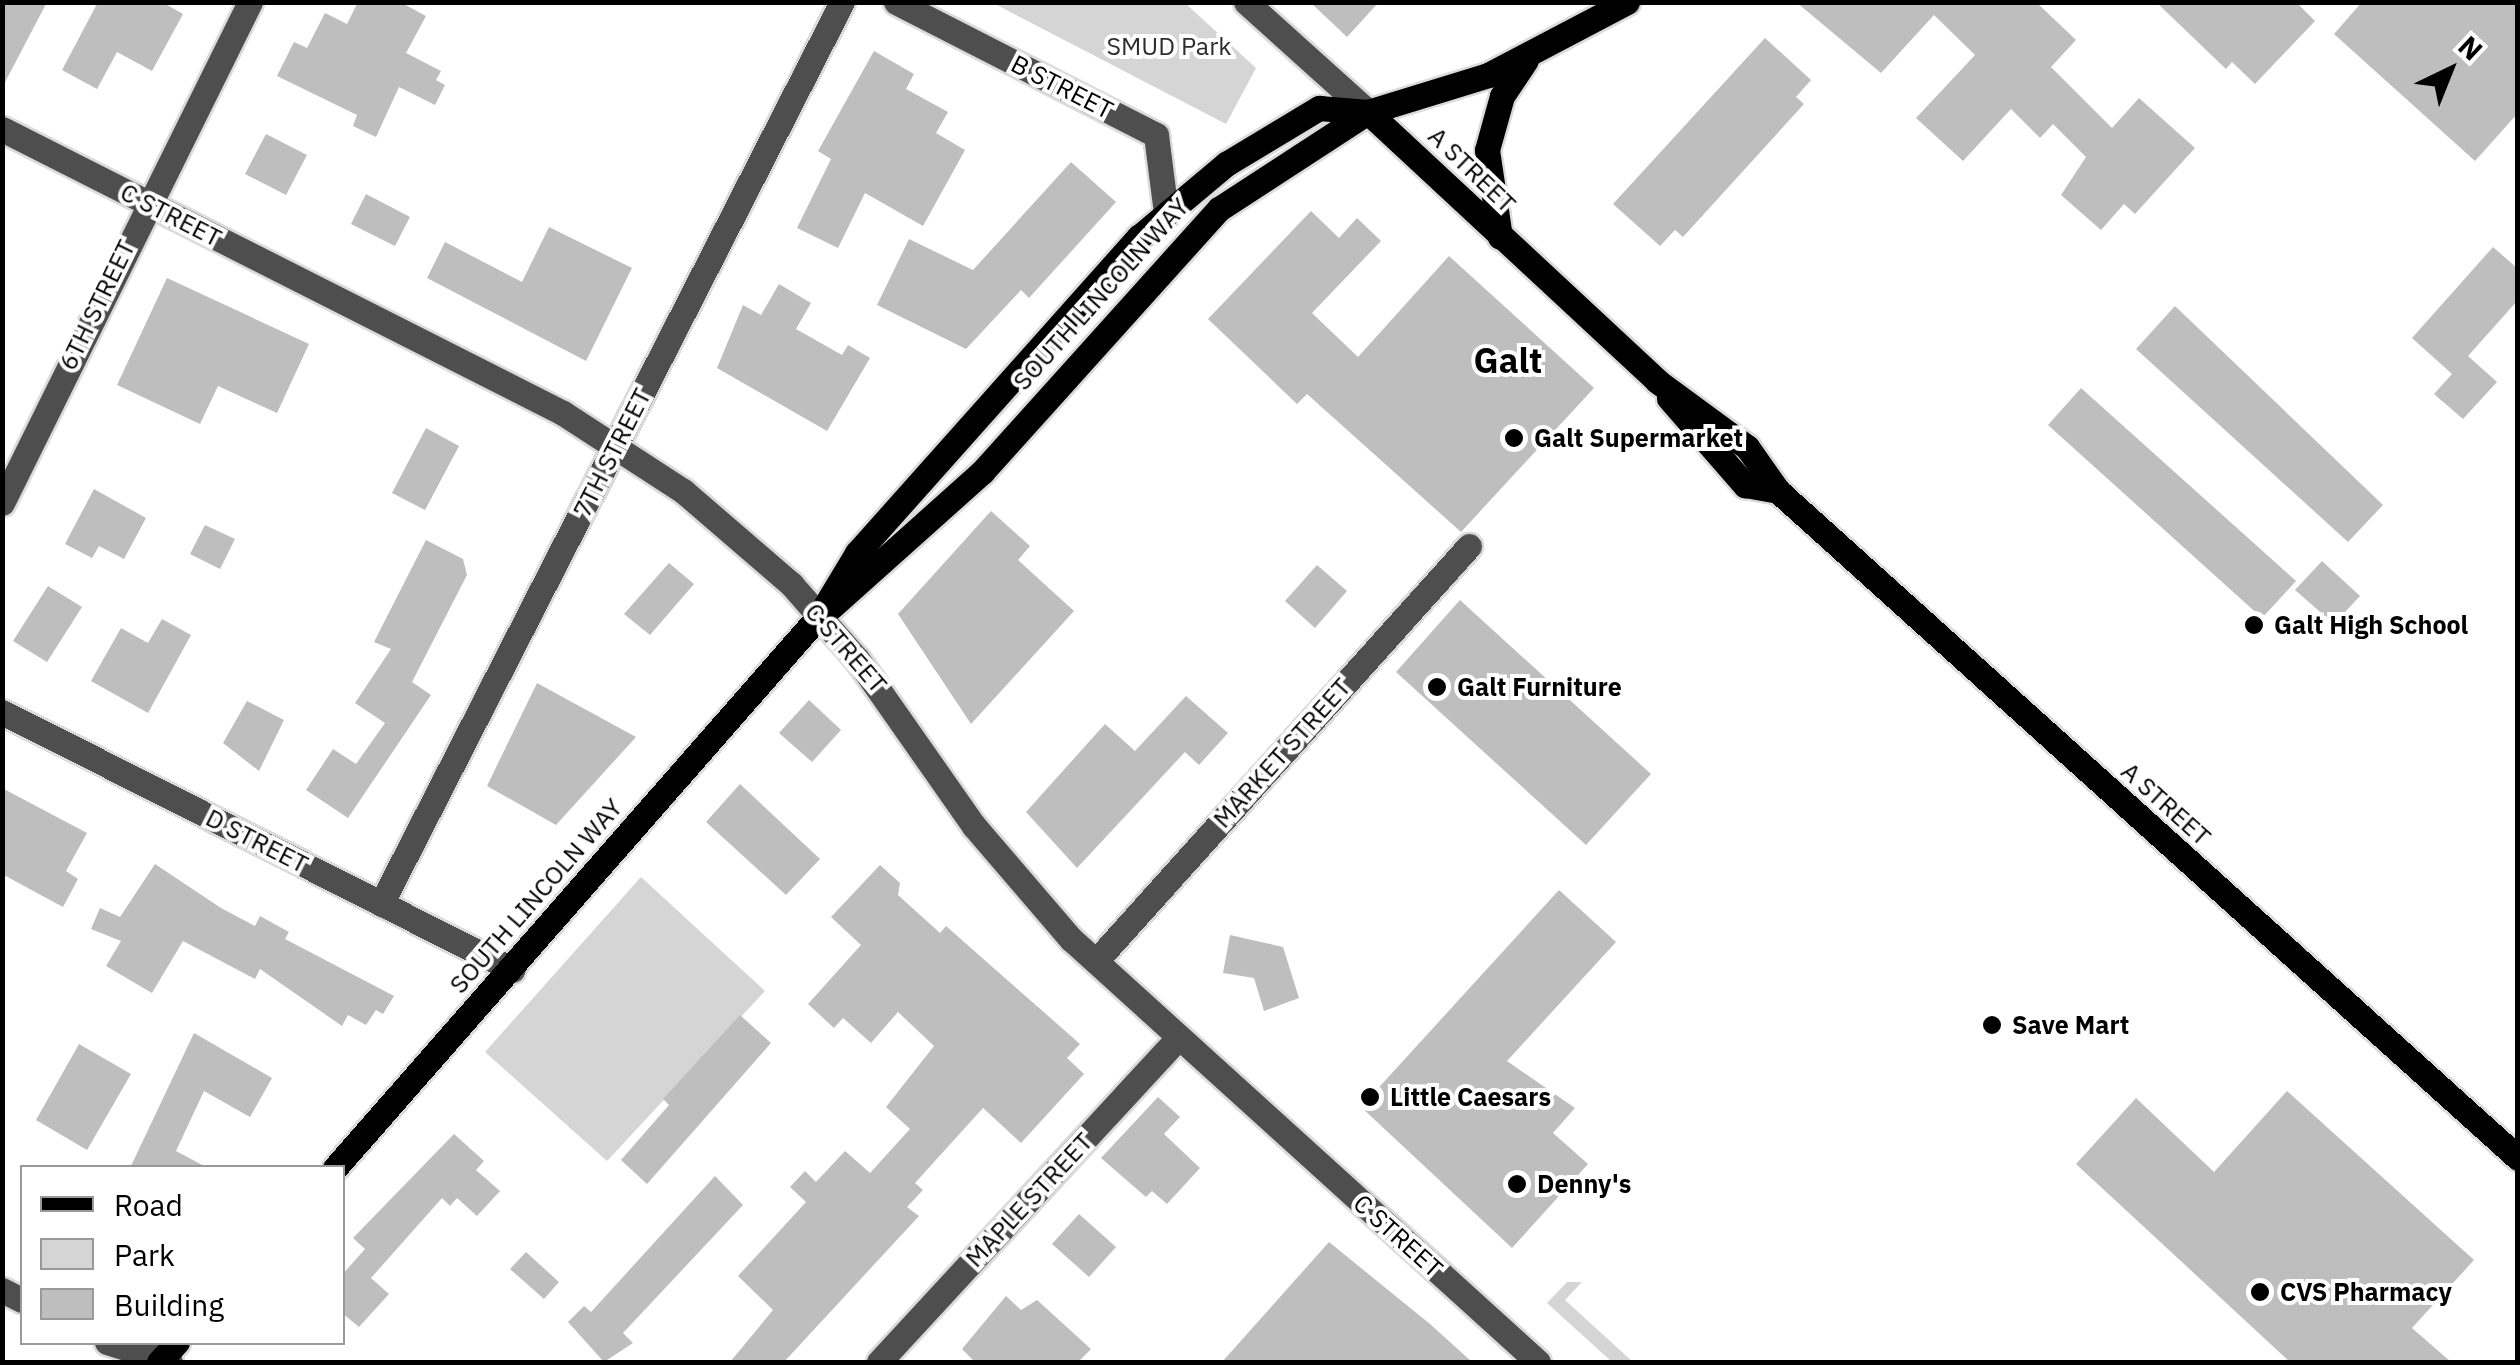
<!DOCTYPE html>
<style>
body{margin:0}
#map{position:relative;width:2520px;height:1365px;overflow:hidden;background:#fff;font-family:"IBM Plex Sans",sans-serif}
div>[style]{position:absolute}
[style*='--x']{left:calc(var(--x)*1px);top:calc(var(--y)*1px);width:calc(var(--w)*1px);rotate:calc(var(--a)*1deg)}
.green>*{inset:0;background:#d5d5d5}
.building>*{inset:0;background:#bebebe}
.roads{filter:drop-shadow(2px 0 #dbdbdb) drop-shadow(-2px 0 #dbdbdb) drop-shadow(0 2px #dbdbdb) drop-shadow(0 -2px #dbdbdb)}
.minor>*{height:25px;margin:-12.5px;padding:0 12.5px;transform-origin:12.5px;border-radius:12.5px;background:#4e4e4e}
.major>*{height:25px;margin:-12.5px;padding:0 12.5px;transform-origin:12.5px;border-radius:12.5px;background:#000}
.dots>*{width:28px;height:28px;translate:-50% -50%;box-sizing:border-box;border:5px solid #fff;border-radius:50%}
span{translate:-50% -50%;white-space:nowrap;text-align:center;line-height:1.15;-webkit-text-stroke:8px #fff;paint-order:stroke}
.park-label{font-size:25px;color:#2c2c2c}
.street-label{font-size:25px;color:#000}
.poi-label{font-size:25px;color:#000;font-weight:700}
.left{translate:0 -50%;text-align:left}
.district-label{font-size:35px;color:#000;font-weight:700}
.frame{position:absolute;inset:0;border:5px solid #000;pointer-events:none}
.legend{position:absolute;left:20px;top:1165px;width:325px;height:180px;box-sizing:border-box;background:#fff;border:2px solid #999;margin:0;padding:12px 18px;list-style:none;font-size:30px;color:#000}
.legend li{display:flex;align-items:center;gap:20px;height:50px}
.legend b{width:50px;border:2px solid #999}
.north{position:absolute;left:2400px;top:20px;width:100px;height:100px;-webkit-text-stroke:8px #fff;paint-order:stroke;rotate:43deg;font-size:28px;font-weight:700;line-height:40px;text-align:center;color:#000}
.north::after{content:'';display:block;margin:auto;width:35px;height:45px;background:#000;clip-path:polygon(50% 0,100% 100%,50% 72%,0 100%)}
</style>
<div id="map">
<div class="green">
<i style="clip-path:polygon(993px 3px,1185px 3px,1256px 68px,1226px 124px)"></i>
<i style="clip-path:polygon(641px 877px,765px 991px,607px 1161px,485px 1052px)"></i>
<i style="clip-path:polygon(1567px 1282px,1582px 1282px,1565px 1300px,1633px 1362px,1612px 1362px,1547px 1303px)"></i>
</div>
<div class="building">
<i style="clip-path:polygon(2px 2px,47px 2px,2px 88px)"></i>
<i style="clip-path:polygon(98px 2px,162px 2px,183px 14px,152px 71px,117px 52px,97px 89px,62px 70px)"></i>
<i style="clip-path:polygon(358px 2px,400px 2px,426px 16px,406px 53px,441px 71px,436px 80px,445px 85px,435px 105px,399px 87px,376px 137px,353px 126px,357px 115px,277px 76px,294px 42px,307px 48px,325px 13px,347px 24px)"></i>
<i style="clip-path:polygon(1310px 2px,1379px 2px,1347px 37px)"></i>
<i style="clip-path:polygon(1796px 2px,2036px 2px,2076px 40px,2051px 67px,2112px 128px,2139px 98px,2195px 148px,2135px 214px,2124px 204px,2101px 230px,2061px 195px,2086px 157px,2053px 124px,2040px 138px,2011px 109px,1963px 161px,1916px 118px,1975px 55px,1934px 15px,1881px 73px)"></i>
<i style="clip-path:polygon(2156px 2px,2296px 2px,2315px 21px,2255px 84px,2232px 62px,2226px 69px)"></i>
<i style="clip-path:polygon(2362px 2px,2518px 2px,2518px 113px,2475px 161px,2334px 34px)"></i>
<i style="clip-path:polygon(1765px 38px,1811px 80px,1796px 97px,1804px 104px,1683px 237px,1675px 230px,1660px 246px,1613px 204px)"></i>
<i style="clip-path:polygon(874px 51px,914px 74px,906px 89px,948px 112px,936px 133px,965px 150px,923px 226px,865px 193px,838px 248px,797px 228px,831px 159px,818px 151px)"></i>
<i style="clip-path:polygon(266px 134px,307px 155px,286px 195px,245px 174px)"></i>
<i style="clip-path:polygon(1071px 162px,1116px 202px,1029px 298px,1021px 290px,966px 349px,877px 305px,909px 239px,973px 270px)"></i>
<i style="clip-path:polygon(366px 194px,410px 217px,395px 246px,351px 224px)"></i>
<i style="clip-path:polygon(1311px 211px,1339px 238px,1357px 218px,1381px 241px,1312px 313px,1358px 357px,1449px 256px,1594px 388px,1461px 532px,1307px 394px,1297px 404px,1208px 319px)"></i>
<i style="clip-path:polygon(549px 227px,632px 268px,586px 361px,427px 278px,445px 242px,522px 282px)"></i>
<i style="clip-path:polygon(2493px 247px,2518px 269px,2518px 300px,2468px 356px,2497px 382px,2463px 419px,2434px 394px,2452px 374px,2412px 338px)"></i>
<i style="clip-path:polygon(167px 278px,309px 344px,277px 413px,218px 386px,200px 424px,117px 385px)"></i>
<i style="clip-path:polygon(779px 284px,811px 303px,796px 329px,842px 355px,848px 345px,870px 358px,827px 431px,717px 368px,743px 305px,761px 315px)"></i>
<i style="clip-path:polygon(2175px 306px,2383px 505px,2348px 542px,2136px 349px)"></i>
<i style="clip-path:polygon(2081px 388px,2296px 581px,2262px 618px,2048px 425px)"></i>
<i style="clip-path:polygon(426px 428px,459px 446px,425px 510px,392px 493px)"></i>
<i style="clip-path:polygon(94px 489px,146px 518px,124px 559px,99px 546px,92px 558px,65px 544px)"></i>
<i style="clip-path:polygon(991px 511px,1030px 546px,1018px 560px,1074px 611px,971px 724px,898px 614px)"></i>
<i style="clip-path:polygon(205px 525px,235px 539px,220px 569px,190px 554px)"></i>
<i style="clip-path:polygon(426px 540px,463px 559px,467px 575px,412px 682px,431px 695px,348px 818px,306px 790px,333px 749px,356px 764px,385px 723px,355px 703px,391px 649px,374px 642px)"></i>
<i style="clip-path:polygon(2322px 561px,2360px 596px,2334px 624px,2295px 590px)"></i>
<i style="clip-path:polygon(669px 563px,694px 584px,650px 635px,624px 614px)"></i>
<i style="clip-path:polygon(1317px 565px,1347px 591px,1315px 628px,1285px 601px)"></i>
<i style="clip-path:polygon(48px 586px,82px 607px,47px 662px,13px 641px)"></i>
<i style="clip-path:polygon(1460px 600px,1651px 774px,1586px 845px,1396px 672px)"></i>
<i style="clip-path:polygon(162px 619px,191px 635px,148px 713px,91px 681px,121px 628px,148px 643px)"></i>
<i style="clip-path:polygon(537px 683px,636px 737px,556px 825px,487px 786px)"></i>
<i style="clip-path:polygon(1186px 696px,1228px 733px,1199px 765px,1185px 752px,1077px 868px,1026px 812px,1105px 724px,1135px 751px)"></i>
<i style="clip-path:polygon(809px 700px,841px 730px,812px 762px,779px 733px)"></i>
<i style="clip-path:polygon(247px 701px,284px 720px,259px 771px,223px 743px)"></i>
<i style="clip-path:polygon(740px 784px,820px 859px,786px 895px,706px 822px)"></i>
<i style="clip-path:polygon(2px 788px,87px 833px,66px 871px,78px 879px,63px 907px,2px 874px)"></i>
<i style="clip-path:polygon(155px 864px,221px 908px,255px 926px,260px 916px,289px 932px,285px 939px,394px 996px,383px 1014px,376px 1010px,366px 1025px,348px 1015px,342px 1026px,260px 969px,255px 979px,183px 941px,152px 993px,106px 966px,121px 941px,91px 929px,100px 908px,120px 917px)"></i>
<i style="clip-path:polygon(880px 865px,900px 883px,898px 895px,940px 933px,946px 926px,1080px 1044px,1067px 1058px,1084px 1074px,1021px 1143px,983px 1108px,915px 1183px,923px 1190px,907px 1207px,919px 1216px,784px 1362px,730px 1362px,773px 1310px,738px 1276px,806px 1202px,790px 1187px,805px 1171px,816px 1182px,845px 1151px,870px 1173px,910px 1129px,886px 1107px,934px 1046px,898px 1012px,871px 1043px,843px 1018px,834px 1028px,808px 1004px,861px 945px,831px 917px)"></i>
<i style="clip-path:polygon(1559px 890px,1616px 942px,1507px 1061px,1575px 1108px,1553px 1133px,1588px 1164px,1512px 1248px,1361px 1107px)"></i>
<i style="clip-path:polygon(1230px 935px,1283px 947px,1299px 998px,1264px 1011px,1254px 978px,1223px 973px)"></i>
<i style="clip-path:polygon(740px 1015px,771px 1043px,647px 1184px,621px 1160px,669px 1105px,663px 1099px)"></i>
<i style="clip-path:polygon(194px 1033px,272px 1078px,250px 1117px,204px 1091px,176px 1151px,208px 1168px,130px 1168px)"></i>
<i style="clip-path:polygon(79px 1044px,131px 1074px,87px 1150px,36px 1120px)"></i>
<i style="clip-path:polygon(2287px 1091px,2474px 1260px,2412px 1328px,2451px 1362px,2290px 1362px,2076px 1164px,2136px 1098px,2214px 1172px)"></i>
<i style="clip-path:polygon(1158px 1097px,1180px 1117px,1164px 1134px,1200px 1168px,1167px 1204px,1152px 1191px,1146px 1197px,1101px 1158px)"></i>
<i style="clip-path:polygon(454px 1134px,484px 1161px,476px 1170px,500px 1191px,477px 1216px,457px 1198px,450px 1206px,442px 1198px,371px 1278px,389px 1294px,359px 1327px,342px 1313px,342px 1275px,365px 1249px,353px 1238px)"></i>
<i style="clip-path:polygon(715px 1176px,743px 1205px,623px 1333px,633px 1343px,604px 1362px,568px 1322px,584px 1306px,591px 1312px)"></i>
<i style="clip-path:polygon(1079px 1214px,1116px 1247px,1089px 1277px,1052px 1244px)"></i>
<i style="clip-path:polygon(1329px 1242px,1430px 1324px,1472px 1362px,1222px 1362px)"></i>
<i style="clip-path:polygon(526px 1252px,559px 1282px,544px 1299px,510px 1269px)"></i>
<i style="clip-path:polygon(1006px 1296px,1021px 1310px,1037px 1300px,1091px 1349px,1078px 1362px,975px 1362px,962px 1349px)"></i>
</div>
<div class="roads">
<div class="minor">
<i style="--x:896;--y:2;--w:292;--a:27.1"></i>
<i style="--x:1156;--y:135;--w:79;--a:82.7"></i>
<i style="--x:1246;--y:2;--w:164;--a:42"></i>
<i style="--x:2;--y:129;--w:629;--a:26.85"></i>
<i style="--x:563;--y:413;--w:143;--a:33"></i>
<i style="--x:683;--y:491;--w:143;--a:40.7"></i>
<i style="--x:791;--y:584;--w:100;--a:48.7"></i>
<i style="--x:857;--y:659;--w:204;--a:55"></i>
<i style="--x:974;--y:826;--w:149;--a:49.4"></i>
<i style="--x:1071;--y:939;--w:630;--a:42.17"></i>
<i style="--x:2;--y:503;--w:559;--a:-63.66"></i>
<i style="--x:2;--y:712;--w:572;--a:26.79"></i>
<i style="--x:381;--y:904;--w:1013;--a:-62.93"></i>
<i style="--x:1096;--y:961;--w:558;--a:-48.05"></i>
<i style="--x:2;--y:1290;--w:22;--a:27"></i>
<i style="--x:107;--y:1342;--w:66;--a:17.6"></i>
<i style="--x:879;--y:1362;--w:442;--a:-47.3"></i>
</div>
<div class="major">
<i style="--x:1368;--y:112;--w:395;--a:42.9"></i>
<i style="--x:1657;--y:381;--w:112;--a:36.3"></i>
<i style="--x:1747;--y:447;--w:54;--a:54.8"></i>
<i style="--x:1778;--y:491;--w:996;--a:42.03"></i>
<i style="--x:1500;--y:237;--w:88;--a:-98.5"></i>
<i style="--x:1487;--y:150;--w:56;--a:-74.5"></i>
<i style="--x:1502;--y:96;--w:43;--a:-56.3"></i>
<i style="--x:1669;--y:398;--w:116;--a:48.9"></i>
<i style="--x:1745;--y:485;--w:34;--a:10"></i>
<i style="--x:831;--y:607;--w:203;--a:-41.8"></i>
<i style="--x:982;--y:472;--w:354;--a:-48"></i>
<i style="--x:1219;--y:209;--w:178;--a:-33.1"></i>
<i style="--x:335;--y:1168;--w:734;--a:-48.76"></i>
<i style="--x:819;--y:616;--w:74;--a:-58.9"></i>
<i style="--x:857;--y:553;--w:424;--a:-48.3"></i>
<i style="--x:1139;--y:237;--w:114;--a:-40"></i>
<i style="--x:1226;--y:164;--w:109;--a:-31.1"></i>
<i style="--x:1319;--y:108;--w:49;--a:4.7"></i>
<i style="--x:1368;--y:112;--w:126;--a:-17.1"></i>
<i style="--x:1488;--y:75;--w:157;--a:-27.7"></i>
<i style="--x:159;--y:1362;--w:27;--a:-48"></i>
</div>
</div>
<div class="dots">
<i style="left:1514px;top:438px;background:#000"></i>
<i style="left:2254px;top:625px;background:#000"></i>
<i style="left:1437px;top:687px;background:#000"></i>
<i style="left:1992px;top:1025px;background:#000"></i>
<i style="left:1370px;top:1097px;background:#000"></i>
<i style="left:1517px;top:1184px;background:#000"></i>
<i style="left:2260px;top:1292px;background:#000"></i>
</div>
<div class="park-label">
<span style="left:1169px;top:46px">SMUD Park</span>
</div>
<div class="street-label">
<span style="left:1062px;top:87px;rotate:27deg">B STREET</span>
<span style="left:1472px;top:170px;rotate:44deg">A STREET</span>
<span style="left:171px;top:215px;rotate:27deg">C STREET</span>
<span style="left:1101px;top:294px;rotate:-48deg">SOUTH LINCOLN WAY</span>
<span style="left:97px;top:305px;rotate:-64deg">6TH STREET</span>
<span style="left:612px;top:453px;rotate:-63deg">7TH STREET</span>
<span style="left:846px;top:648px;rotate:49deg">C STREET</span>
<span style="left:1282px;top:753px;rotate:-48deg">MARKET STREET</span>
<span style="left:2166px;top:804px;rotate:42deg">A STREET</span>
<span style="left:257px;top:841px;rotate:27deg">D STREET</span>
<span style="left:536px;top:896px;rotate:-49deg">SOUTH LINCOLN WAY</span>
<span style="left:1029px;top:1200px;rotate:-47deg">MAPLE STREET</span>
<span style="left:1398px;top:1236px;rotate:42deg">C STREET</span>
</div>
<div class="poi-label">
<span class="left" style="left:1534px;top:438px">Galt Supermarket</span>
<span class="left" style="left:2274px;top:625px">Galt High School</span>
<span class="left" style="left:1457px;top:687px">Galt Furniture</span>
<span class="left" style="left:2012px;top:1025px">Save Mart</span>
<span class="left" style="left:1390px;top:1097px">Little Caesars</span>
<span class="left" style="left:1537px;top:1184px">Denny's</span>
<span class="left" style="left:2280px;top:1292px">CVS Pharmacy</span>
</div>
<div class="district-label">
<span style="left:1508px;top:360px">Galt</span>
</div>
<div class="frame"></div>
<ul class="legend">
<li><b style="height:12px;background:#000"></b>Road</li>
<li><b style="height:28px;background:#d5d5d5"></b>Park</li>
<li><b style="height:28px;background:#bebebe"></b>Building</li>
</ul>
<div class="north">N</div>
</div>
